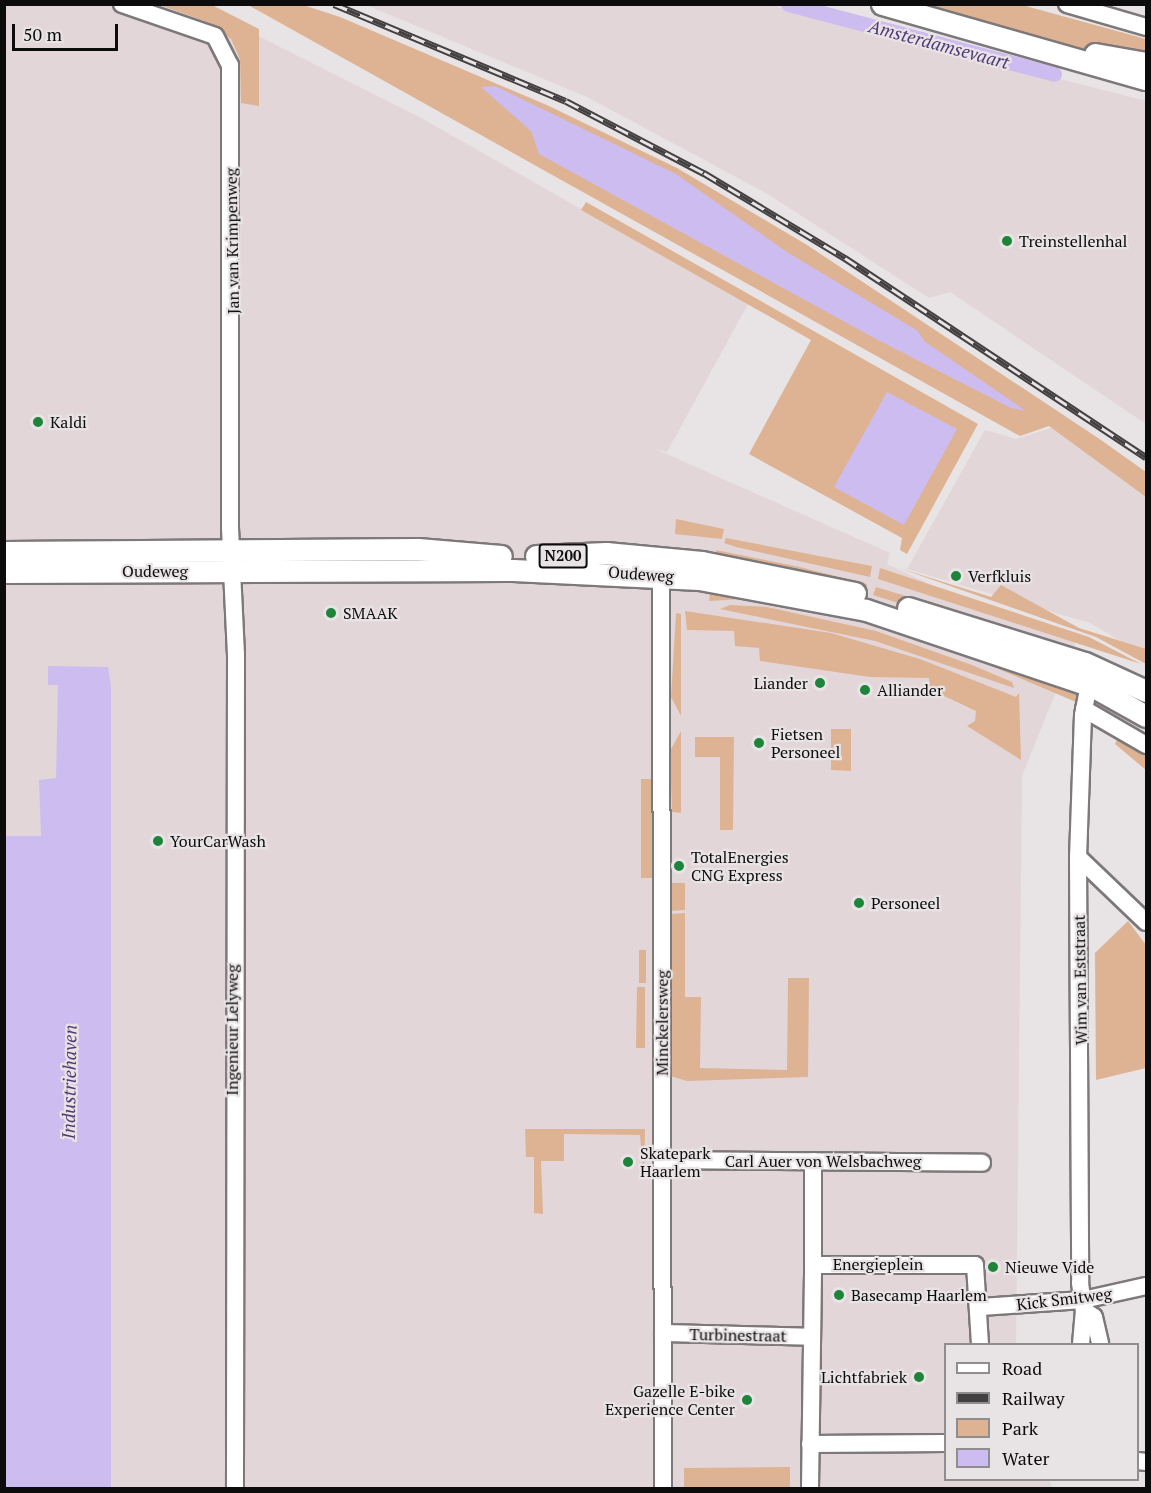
<!DOCTYPE html>
<style>
body{margin:0}
#map{position:relative;width:1151px;height:1493px;overflow:hidden;background:#e8e3e4;font-family:"PT Serif",serif}
div>[style]{position:absolute}
[style*='--x']{left:calc(var(--x)*1px);top:calc(var(--y)*1px);width:calc(var(--w)*1px);rotate:calc(var(--a)*1deg)}
.built>*{inset:0;background:#e3d6d9}
.green>*{inset:0;background:#deb393}
.water>*{inset:0;background:#cdbcef}
.canal>*{height:15px;margin:-7.5px;padding:0 7.5px;transform-origin:7.5px;border-radius:7.5px;background:#cdbcef}
.roads{filter:drop-shadow(2px 0 #7d7879) drop-shadow(-2px 0 #7d7879) drop-shadow(0 2px #7d7879) drop-shadow(0 -2px #7d7879)}
.minor>*{height:16px;margin:-8px;padding:0 8px;transform-origin:8px;border-radius:8px;background:#fff}
.major>*{height:21px;margin:-10.5px;padding:0 10.5px;transform-origin:10.5px;border-radius:10.5px;background:#fff}
.rail>*{height:7px;margin-top:-3.5px;transform-origin:0;background:repeating-linear-gradient(90deg,#e8e3e4 0 14px,#424040 0 28px);box-sizing:border-box;border-block:2px solid #424040}
.dots>*{width:16px;height:16px;translate:-50% -50%;box-sizing:border-box;border:3px solid #e8e3e4;border-radius:50%}
span{translate:-50% -50%;white-space:nowrap;text-align:center;line-height:1.15;-webkit-text-stroke:4.5px #e8e3e4;paint-order:stroke}
.shield-label span{padding:2px 4px;background:#e8e3e4;border:2px solid;border-radius:4px;-webkit-text-stroke-width:0}
.shield-label{font-size:15px;color:#0d0c0c;font-weight:700}
.street-label{font-size:16px;color:#0d0c0c}
.poi-label{font-size:16px;color:#0d0c0c}
.left{translate:0 -50%;text-align:left}
.right{translate:-100% -50%;text-align:right}
.water-label{font-size:18px;color:#513876;font-style:italic}
.frame{position:absolute;inset:0;border:6px solid #0d0c0c;pointer-events:none}
.legend{position:absolute;left:944px;top:1343px;width:195px;height:138px;box-sizing:border-box;background:#e8e3e4;border:2px solid #908d8e;margin:0;padding:8px 10px;list-style:none;font-size:18px;color:#0d0c0c}
.legend li{display:flex;align-items:center;gap:12px;height:30px}
.legend b{width:30px;border:2px solid #908d8e}
.scale{position:absolute;left:12px;top:24px;width:106px;height:27px;box-sizing:border-box;border:3px solid #0d0c0c;border-top:0;padding-left:8px;font-size:18px;line-height:21px;white-space:nowrap;color:#0d0c0c;-webkit-text-stroke:4px #e8e3e4;paint-order:stroke}
</style>
<div id="map">
<div class="built">
<i style="clip-path:polygon(5px 5px,197px 5px,423px 119px,748px 304px,667px 452px,653px 448px,890px 553px,887px 564px,932px 585px,1078px 637px,1022px 776px,1016px 1344px,946px 1344px,946px 1480px,1049px 1480px,1053px 1488px,5px 1488px)"></i>
<i style="clip-path:polygon(366px 5px,770px 5px,1146px 101px,1146px 424px,950px 292px,929px 298px,766px 193px,587px 97px)"></i>
<i style="clip-path:polygon(1060px 425px,1146px 482px,1146px 656px,1090px 623px,907px 569px,985px 430px,1016px 439px)"></i>
</div>
<div class="green">
<i style="clip-path:polygon(160px 5px,212px 5px,259px 29px,259px 106px,241px 103px,240px 59px,231px 39px,210px 23px)"></i>
<i style="clip-path:polygon(248px 5px,303px 5px,340px 17px,549px 106px,677px 168px,807px 245px,1101px 440px,1146px 472px,1146px 497px,1049px 426px,1020px 436px)"></i>
<i style="clip-path:polygon(913px 5px,1022px 5px,1146px 39px,1146px 54px,1074px 48px)"></i>
<i style="clip-path:polygon(586px 202px,978px 424px,907px 554px,900px 550px,902px 538px,749px 454px,811px 340px,581px 210px)"></i>
<i style="clip-path:polygon(676px 519px,724px 529px,722px 539px,675px 534px)"></i>
<i style="clip-path:polygon(726px 538px,819px 556px,872px 566px,870px 577px,736px 547px,724px 543px)"></i>
<i style="clip-path:polygon(716px 550px,800px 567px,867px 584px,865px 592px,714px 560px)"></i>
<i style="clip-path:polygon(880px 568px,1089px 637px,1141px 664px,878px 579px)"></i>
<i style="clip-path:polygon(899px 568px,991px 597px,1001px 585px,1079px 628px,1146px 649px,1146px 664px,1096px 637px)"></i>
<i style="clip-path:polygon(711px 585px,861px 615px,1000px 661px,1079px 695px,1076px 702px,940px 644px,847px 616px,757px 598px,709px 601px)"></i>
<i style="clip-path:polygon(876px 587px,929px 603px,926px 612px,873px 595px)"></i>
<i style="clip-path:polygon(730px 605px,767px 607px,876px 631px,972px 665px,1012px 682px,1014px 688px,875px 641px,720px 609px)"></i>
<i style="clip-path:polygon(685px 611px,831px 633px,920px 659px,1016px 697px,1019px 693px,1021px 760px,967px 726px,975px 721px,976px 711px,929px 689px,929px 678px,870px 677px,760px 661px,759px 648px,735px 646px,734px 631px,687px 630px)"></i>
<i style="clip-path:polygon(676px 613px,681px 614px,681px 716px,671px 697px)"></i>
<i style="clip-path:polygon(831px 729px,851px 729px,851px 771px,831px 770px)"></i>
<i style="clip-path:polygon(681px 731px,681px 813px,672px 812px,670px 751px)"></i>
<i style="clip-path:polygon(1120px 734px,1146px 750px,1146px 770px,1115px 744px)"></i>
<i style="clip-path:polygon(695px 737px,734px 737px,733px 830px,720px 830px,720px 757px,695px 757px)"></i>
<i style="clip-path:polygon(641px 779px,653px 779px,654px 878px,641px 878px)"></i>
<i style="clip-path:polygon(671px 883px,685px 883px,685px 910px,670px 911px)"></i>
<i style="clip-path:polygon(685px 913px,685px 997px,701px 997px,700px 1068px,787px 1070px,788px 978px,809px 978px,808px 1077px,687px 1081px,670px 1076px,671px 914px)"></i>
<i style="clip-path:polygon(1128px 921px,1146px 945px,1146px 1068px,1096px 1080px,1095px 953px)"></i>
<i style="clip-path:polygon(639px 950px,646px 950px,646px 983px,639px 983px)"></i>
<i style="clip-path:polygon(637px 987px,645px 987px,645px 1048px,636px 1048px)"></i>
<i style="clip-path:polygon(525px 1129px,645px 1129px,644px 1177px,640px 1135px,564px 1134px,564px 1161px,541px 1161px,543px 1214px,534px 1213px,534px 1157px,526px 1157px)"></i>
<i style="clip-path:polygon(790px 1467px,790px 1488px,684px 1488px,684px 1468px)"></i>
</div>
<div class="water">
<i style="clip-path:polygon(495px 86px,676px 174px,787px 252px,918px 331px,924px 341px,1026px 411px,1011px 408px,876px 339px,539px 154px,531px 131px,481px 87px)"></i>
<i style="clip-path:polygon(887px 392px,957px 429px,904px 525px,834px 487px)"></i>
<i style="clip-path:polygon(48px 666px,108px 667px,111px 686px,111px 1488px,5px 1488px,5px 836px,41px 836px,39px 780px,56px 778px,58px 685px,48px 685px)"></i>
</div>
<div class="canal">
<i style="--x:788;--y:4;--w:275;--a:14.7"></i>
</div>
<div class="roads">
<div class="minor">
<i style="--x:122;--y:4;--w:98;--a:19"></i>
<i style="--x:215;--y:36;--w:33;--a:63"></i>
<i style="--x:230;--y:65;--w:463;--a:90"></i>
<i style="--x:230;--y:528;--w:127;--a:87.3"></i>
<i style="--x:236;--y:655;--w:833;--a:90.07"></i>
<i style="--x:1067;--y:4;--w:82;--a:16.2"></i>
<i style="--x:661;--y:566;--w:922;--a:89.88"></i>
<i style="--x:1091;--y:674;--w:42;--a:101"></i>
<i style="--x:1083;--y:715;--w:142;--a:92"></i>
<i style="--x:1078;--y:857;--w:426;--a:89.7"></i>
<i style="--x:1080;--y:1283;--w:27;--a:82"></i>
<i style="--x:1084;--y:1310;--w:12;--a:35"></i>
<i style="--x:1094;--y:1317;--w:28;--a:77"></i>
<i style="--x:1084;--y:709;--w:72;--a:30.1"></i>
<i style="--x:1078;--y:857;--w:94;--a:43.7"></i>
<i style="--x:663;--y:1160;--w:319;--a:0.5"></i>
<i style="--x:813;--y:1161;--w:104;--a:90"></i>
<i style="--x:813;--y:1265;--w:162;--a:0"></i>
<i style="--x:975;--y:1265;--w:79;--a:86.4"></i>
<i style="--x:981;--y:1307;--w:102;--a:-3.9"></i>
<i style="--x:1083;--y:1300;--w:65;--a:-12.5"></i>
<i style="--x:663;--y:1333;--w:149;--a:1.5"></i>
<i style="--x:1081;--y:1344;--w:34;--a:-85"></i>
<i style="--x:810;--y:1444;--w:136;--a:-0.4"></i>
<i style="--x:1138;--y:1461;--w:8;--a:7"></i>
<i style="--x:810;--y:1488;--w:223;--a:-89.2"></i>
</div>
<div class="major">
<i style="--x:882;--y:4;--w:274;--a:15.9"></i>
<i style="--x:1095;--y:54;--w:52;--a:10"></i>
<i style="--x:4;--y:552;--w:414;--a:-0.4"></i>
<i style="--x:418;--y:549;--w:83;--a:4.8"></i>
<i style="--x:536;--y:556;--w:70;--a:-2.5"></i>
<i style="--x:606;--y:553;--w:96;--a:5.4"></i>
<i style="--x:702;--y:562;--w:156;--a:11.5"></i>
<i style="--x:4;--y:572;--w:509;--a:-0.23"></i>
<i style="--x:513;--y:570;--w:186;--a:2.8"></i>
<i style="--x:699;--y:579;--w:170;--a:10.5"></i>
<i style="--x:866;--y:610;--w:238;--a:18.6"></i>
<i style="--x:1092;--y:686;--w:62;--a:29.1"></i>
<i style="--x:908;--y:608;--w:185;--a:17.3"></i>
<i style="--x:1085;--y:663;--w:67;--a:24.7"></i>
</div>
</div>
<div class="rail">
<i style="--x:334;--y:4;--w:251;--a:22.7"></i>
<i style="--x:566;--y:101;--w:156;--a:27.6"></i>
<i style="--x:704;--y:173;--w:165;--a:31.1"></i>
<i style="--x:845;--y:258;--w:361;--a:33.5"></i>
</div>
<div class="dots">
<i style="left:1007px;top:241px;background:#1d843a"></i>
<i style="left:38px;top:422px;background:#1d843a"></i>
<i style="left:956px;top:576px;background:#1d843a"></i>
<i style="left:331px;top:613px;background:#1d843a"></i>
<i style="left:820px;top:683px;background:#1d843a"></i>
<i style="left:865px;top:690px;background:#1d843a"></i>
<i style="left:759px;top:743px;background:#1d843a"></i>
<i style="left:158px;top:841px;background:#1d843a"></i>
<i style="left:679px;top:866px;background:#1d843a"></i>
<i style="left:859px;top:903px;background:#1d843a"></i>
<i style="left:628px;top:1162px;background:#1d843a"></i>
<i style="left:993px;top:1267px;background:#1d843a"></i>
<i style="left:839px;top:1295px;background:#1d843a"></i>
<i style="left:919px;top:1377px;background:#1d843a"></i>
<i style="left:747px;top:1400px;background:#1d843a"></i>
</div>
<div class="shield-label">
<span style="left:563px;top:556px">N200</span>
</div>
<div class="street-label">
<span style="left:232px;top:241px;rotate:-91deg">Jan van Krimpenweg</span>
<span style="left:155px;top:571px">Oudeweg</span>
<span style="left:641px;top:574px;rotate:4deg">Oudeweg</span>
<span style="left:1080px;top:980px;rotate:-91deg">Wim van Eststraat</span>
<span style="left:662px;top:1023px;rotate:-90deg">Minckelersweg</span>
<span style="left:232px;top:1030px;rotate:-90deg">Ingenieur Lelyweg</span>
<span style="left:823px;top:1161px">Carl Auer von Welsbachweg</span>
<span style="left:878px;top:1264px">Energieplein</span>
<span style="left:1064px;top:1299px;rotate:-7deg">Kick Smitweg</span>
<span style="left:738px;top:1335px;rotate:1deg">Turbinestraat</span>
</div>
<div class="poi-label">
<span class="left" style="left:1019px;top:241px">Treinstellenhal</span>
<span class="left" style="left:50px;top:422px">Kaldi</span>
<span class="left" style="left:968px;top:576px">Verfkluis</span>
<span class="left" style="left:343px;top:613px">SMAAK</span>
<span class="right" style="left:808px;top:683px">Liander</span>
<span class="left" style="left:877px;top:690px">Alliander</span>
<span class="left" style="left:771px;top:743px">Fietsen<br>Personeel</span>
<span class="left" style="left:170px;top:841px">YourCarWash</span>
<span class="left" style="left:691px;top:866px">TotalEnergies<br>CNG Express</span>
<span class="left" style="left:871px;top:903px">Personeel</span>
<span class="left" style="left:640px;top:1162px">Skatepark<br>Haarlem</span>
<span class="left" style="left:1005px;top:1267px">Nieuwe Vide</span>
<span class="left" style="left:851px;top:1295px">Basecamp Haarlem</span>
<span class="right" style="left:907px;top:1377px">Lichtfabriek</span>
<span class="right" style="left:735px;top:1400px">Gazelle E-bike<br>Experience Center</span>
</div>
<div class="water-label">
<span style="left:939px;top:44px;rotate:15deg">Amsterdamsevaart</span>
<span style="left:69px;top:1082px;rotate:-89deg">Industriehaven</span>
</div>
<div class="frame"></div>
<ul class="legend">
<li><b style="height:8px;background:#fff"></b>Road</li>
<li><b style="height:8px;background:#424040"></b>Railway</li>
<li><b style="height:16px;background:#deb393"></b>Park</li>
<li><b style="height:16px;background:#cdbcef"></b>Water</li>
</ul>
<div class="scale">50 m</div>
</div>
